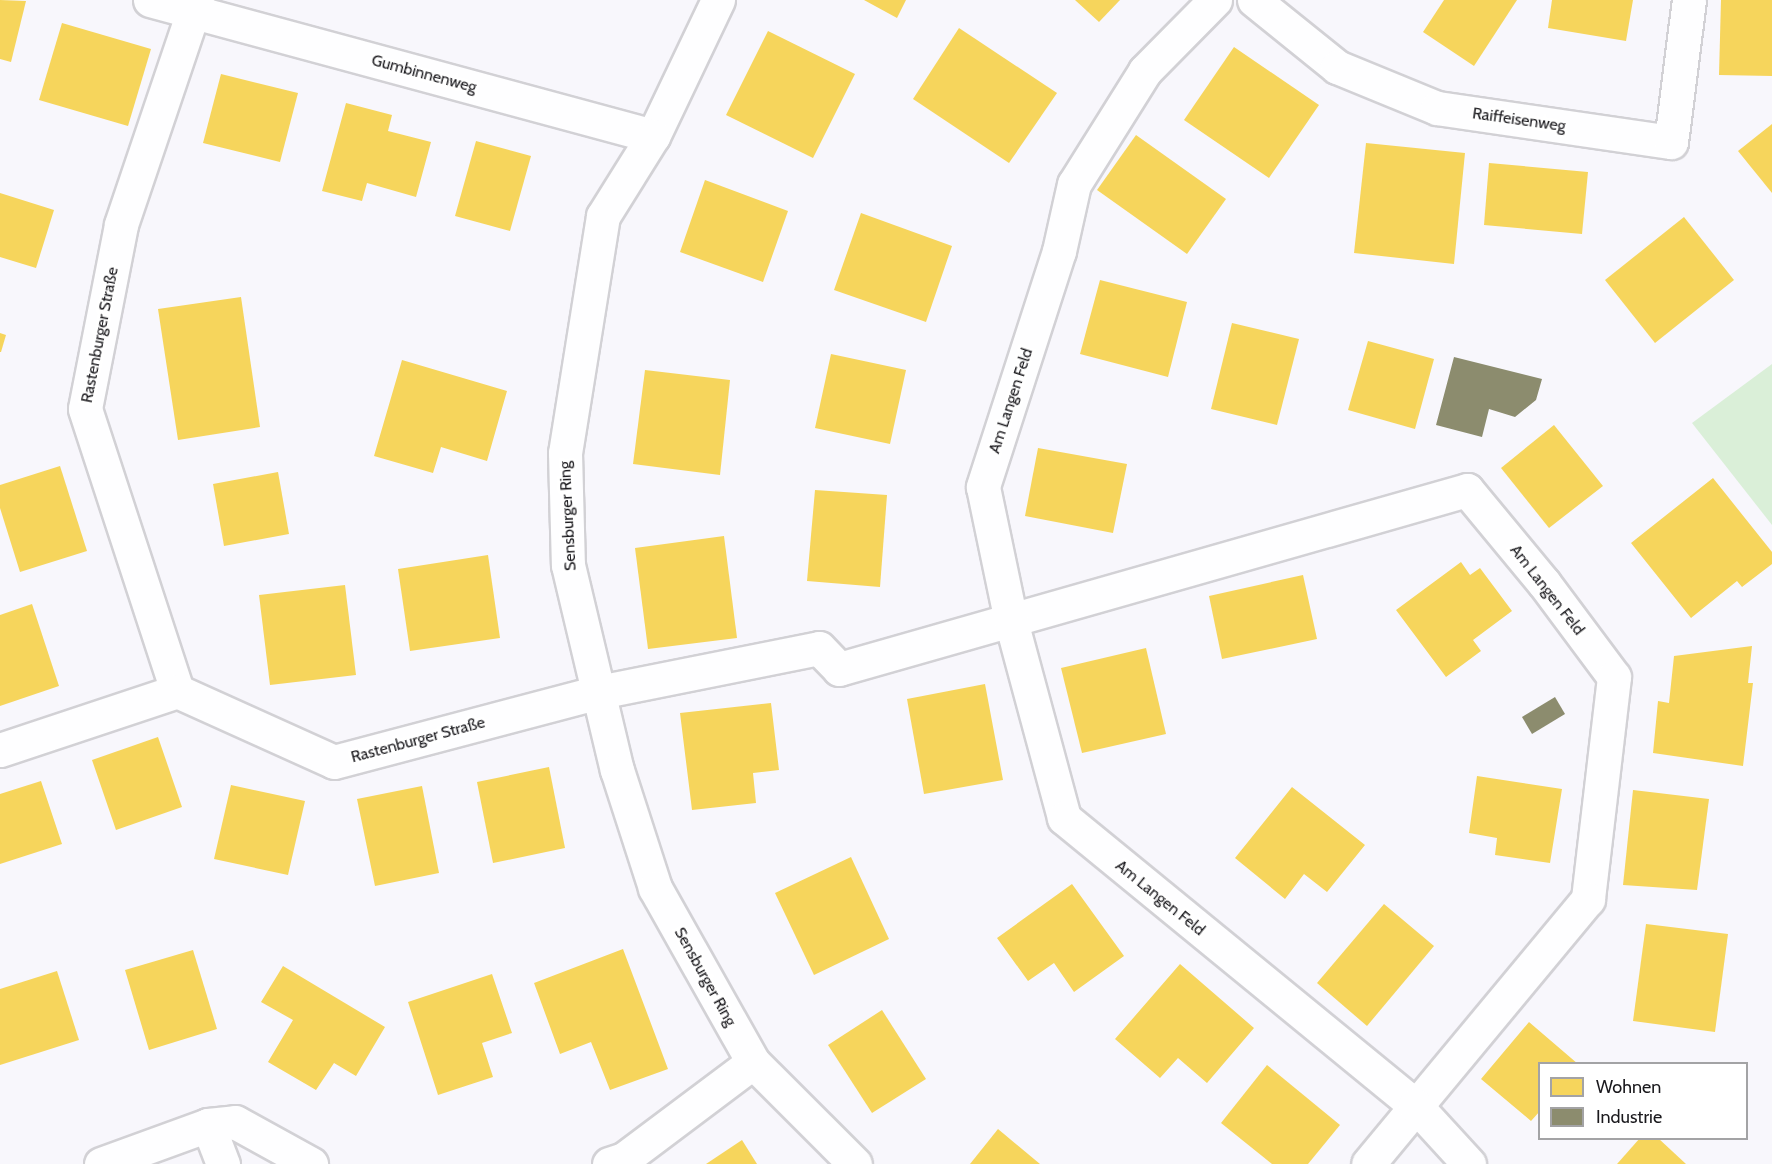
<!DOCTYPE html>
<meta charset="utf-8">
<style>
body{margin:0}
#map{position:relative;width:1772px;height:1164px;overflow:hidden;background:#f8f7fc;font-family:Cabin,sans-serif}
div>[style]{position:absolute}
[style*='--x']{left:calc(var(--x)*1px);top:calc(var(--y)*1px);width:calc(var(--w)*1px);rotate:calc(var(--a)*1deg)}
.green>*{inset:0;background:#daefd8}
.homes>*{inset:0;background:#f6d55c}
.industry>*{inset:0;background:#8c8c6e}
.roads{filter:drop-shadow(2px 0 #d2d1d5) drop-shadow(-2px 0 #d2d1d5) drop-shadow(0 2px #d2d1d5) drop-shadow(0 -2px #d2d1d5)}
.minor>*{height:33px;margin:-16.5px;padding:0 16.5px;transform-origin:16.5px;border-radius:16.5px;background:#fefeff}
span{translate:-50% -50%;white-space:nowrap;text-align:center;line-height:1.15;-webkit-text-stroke:6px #fff;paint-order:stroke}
.street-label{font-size:16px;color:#1a191d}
.legend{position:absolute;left:1538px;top:1062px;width:210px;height:78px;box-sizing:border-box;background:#fff;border:2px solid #a3a3a5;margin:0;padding:8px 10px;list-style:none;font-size:18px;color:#1a191d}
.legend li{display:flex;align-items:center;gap:12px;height:30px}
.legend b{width:30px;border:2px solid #a3a3a5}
</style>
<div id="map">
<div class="green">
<i style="clip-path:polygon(1772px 364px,1772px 525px,1692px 423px)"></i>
</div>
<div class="homes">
<i style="clip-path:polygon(0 0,26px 1px,11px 62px,0 59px)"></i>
<i style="clip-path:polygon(864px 0,906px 0,897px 18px)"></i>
<i style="clip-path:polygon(1075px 0,1120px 0,1099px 22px)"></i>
<i style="clip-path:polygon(1444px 0,1517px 0,1474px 66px,1423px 32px)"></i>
<i style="clip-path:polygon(1552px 0,1633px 0,1626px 41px,1548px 28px)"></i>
<i style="clip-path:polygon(1721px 0,1772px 0,1772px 76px,1719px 75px)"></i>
<i style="clip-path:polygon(62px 23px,151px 49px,128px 126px,39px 100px)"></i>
<i style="clip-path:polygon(959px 28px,1057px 93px,1009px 163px,913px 99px)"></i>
<i style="clip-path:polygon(768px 31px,855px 74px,813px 158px,726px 115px)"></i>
<i style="clip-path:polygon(1234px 47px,1319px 105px,1269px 178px,1184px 120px)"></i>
<i style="clip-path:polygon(221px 74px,298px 93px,280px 162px,203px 143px)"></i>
<i style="clip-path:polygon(346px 103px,392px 115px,388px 131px,431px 142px,416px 197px,367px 183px,362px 201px,322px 191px)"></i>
<i style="clip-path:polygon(1772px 124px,1772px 193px,1738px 151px)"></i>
<i style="clip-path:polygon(1136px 135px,1226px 199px,1187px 254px,1097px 190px)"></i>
<i style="clip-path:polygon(476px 141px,531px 156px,510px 231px,455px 216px)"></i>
<i style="clip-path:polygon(1366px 143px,1465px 153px,1454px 264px,1354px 253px)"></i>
<i style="clip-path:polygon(1489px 163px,1588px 172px,1582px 234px,1484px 225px)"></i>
<i style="clip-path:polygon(705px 180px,788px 211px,763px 282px,680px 252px)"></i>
<i style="clip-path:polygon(0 193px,54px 210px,36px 268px,0 257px)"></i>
<i style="clip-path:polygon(861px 213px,952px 246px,926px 322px,834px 290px)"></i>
<i style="clip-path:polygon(1684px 217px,1734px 280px,1655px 343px,1605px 280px)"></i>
<i style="clip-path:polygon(1100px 280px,1187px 302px,1168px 377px,1080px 354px)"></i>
<i style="clip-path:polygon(241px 297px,260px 427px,178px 440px,158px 309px)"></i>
<i style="clip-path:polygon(1232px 323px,1299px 339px,1277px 425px,1211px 409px)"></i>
<i style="clip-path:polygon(0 333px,6px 335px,1px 352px,0 352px)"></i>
<i style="clip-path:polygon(1368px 341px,1434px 359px,1415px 429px,1348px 410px)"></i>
<i style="clip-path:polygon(831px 354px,906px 370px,890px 444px,815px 428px)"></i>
<i style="clip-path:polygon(402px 360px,507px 391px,487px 461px,441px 447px,433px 473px,374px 456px)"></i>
<i style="clip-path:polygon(645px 370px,730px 380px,720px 475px,633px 464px)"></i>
<i style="clip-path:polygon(1554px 425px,1603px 486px,1549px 528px,1501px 468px)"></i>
<i style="clip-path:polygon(1038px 448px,1127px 464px,1113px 533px,1025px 516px)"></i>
<i style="clip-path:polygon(60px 466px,87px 551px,20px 572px,0 508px,0 485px)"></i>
<i style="clip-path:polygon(278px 472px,289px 534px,224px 546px,213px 484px)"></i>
<i style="clip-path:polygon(1713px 478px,1772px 552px,1772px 564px,1742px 587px,1737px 581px,1691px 618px,1631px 543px)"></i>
<i style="clip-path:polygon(815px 490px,887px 495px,880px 587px,807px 581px)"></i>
<i style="clip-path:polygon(724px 536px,737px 638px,648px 649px,635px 548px)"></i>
<i style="clip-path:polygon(488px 555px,500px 638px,410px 651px,398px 569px)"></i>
<i style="clip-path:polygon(1461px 562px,1470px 575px,1480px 568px,1512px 611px,1473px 640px,1481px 651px,1446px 677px,1396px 610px)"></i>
<i style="clip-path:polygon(1303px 575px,1317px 639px,1222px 659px,1209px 596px)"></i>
<i style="clip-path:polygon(345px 585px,356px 675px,270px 685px,259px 595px)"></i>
<i style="clip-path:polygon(32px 604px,59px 686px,0 706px,0 615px)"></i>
<i style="clip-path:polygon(1752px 646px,1748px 683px,1753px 683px,1743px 766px,1653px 753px,1658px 701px,1669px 703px,1674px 656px)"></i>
<i style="clip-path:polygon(1146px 648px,1166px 734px,1082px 753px,1061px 668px)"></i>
<i style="clip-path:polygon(985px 684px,1003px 780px,924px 794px,907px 699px)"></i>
<i style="clip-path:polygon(771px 703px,779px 770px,753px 773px,756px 803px,692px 810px,680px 713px)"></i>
<i style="clip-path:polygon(158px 737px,182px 807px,116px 830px,92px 760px)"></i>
<i style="clip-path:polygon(549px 767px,565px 848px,493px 863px,477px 782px)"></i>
<i style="clip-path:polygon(1477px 776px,1562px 789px,1550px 863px,1495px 855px,1497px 838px,1469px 833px)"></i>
<i style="clip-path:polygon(41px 781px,62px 844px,0 864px,0 794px)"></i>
<i style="clip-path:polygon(231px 785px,305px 801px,288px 875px,214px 859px)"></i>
<i style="clip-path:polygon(422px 786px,439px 873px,375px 886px,357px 799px)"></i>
<i style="clip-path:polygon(1292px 787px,1365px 845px,1327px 892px,1304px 874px,1285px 899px,1235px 858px)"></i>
<i style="clip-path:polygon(1633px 790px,1709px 799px,1697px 890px,1623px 885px)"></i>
<i style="clip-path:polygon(851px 857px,889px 939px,814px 975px,775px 893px)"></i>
<i style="clip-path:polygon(1072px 884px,1124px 956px,1074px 992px,1054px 963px,1028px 981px,997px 938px)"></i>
<i style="clip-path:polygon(1384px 904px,1434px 946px,1367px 1026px,1317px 983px)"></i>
<i style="clip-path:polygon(1646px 924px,1728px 934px,1715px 1032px,1633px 1021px)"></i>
<i style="clip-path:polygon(623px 949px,668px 1069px,610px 1090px,591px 1042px,560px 1054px,534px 983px)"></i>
<i style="clip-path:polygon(193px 950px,217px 1029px,149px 1050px,125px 970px)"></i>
<i style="clip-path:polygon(1180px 964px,1254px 1028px,1207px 1083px,1178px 1058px,1160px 1078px,1115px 1039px)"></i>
<i style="clip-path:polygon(283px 966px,385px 1027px,356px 1076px,334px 1063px,316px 1090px,268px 1062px,293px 1020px,261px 1002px)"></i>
<i style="clip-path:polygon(57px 971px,79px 1040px,0 1065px,0 989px)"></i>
<i style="clip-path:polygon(492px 974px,512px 1033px,482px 1043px,493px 1077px,438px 1095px,408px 1002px)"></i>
<i style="clip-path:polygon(882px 1010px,926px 1079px,872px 1113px,828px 1045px)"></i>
<i style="clip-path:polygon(1529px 1022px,1578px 1064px,1540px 1064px,1540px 1111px,1531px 1121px,1481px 1079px)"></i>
<i style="clip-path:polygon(1267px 1065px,1340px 1125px,1308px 1164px,1272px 1164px,1221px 1123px)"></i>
<i style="clip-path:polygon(998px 1129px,1040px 1164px,970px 1164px)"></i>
<i style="clip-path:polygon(1640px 1138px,1658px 1138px,1686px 1164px,1617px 1164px)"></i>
<i style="clip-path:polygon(742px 1140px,757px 1164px,706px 1164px)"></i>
</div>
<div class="industry">
<i style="clip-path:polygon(1454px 357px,1542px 379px,1536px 400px,1515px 417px,1489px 409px,1482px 437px,1436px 425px)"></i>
<i style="clip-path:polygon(1555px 697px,1565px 714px,1532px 734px,1522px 717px)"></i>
</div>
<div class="roads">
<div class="minor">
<i style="--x:150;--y:0;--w:521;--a:15.13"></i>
<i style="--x:197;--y:0;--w:237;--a:108.7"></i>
<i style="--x:121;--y:225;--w:187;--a:101.1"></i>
<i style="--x:85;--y:409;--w:297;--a:71.9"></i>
<i style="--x:177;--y:691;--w:172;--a:24.3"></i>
<i style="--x:334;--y:762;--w:274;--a:-14.8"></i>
<i style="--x:599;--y:692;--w:224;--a:-11.3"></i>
<i style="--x:819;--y:648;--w:29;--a:46"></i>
<i style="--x:839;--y:669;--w:653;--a:-15.91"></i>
<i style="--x:1467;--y:490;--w:121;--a:50.4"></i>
<i style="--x:1544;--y:583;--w:117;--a:53.3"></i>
<i style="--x:1614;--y:677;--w:224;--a:96.7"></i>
<i style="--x:1588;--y:899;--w:344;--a:129.7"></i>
<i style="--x:718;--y:0;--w:151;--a:115.5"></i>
<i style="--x:653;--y:136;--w:94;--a:122"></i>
<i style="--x:603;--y:216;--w:240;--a:99.1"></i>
<i style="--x:565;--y:453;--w:112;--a:88.5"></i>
<i style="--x:568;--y:565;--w:211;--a:76.6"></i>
<i style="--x:617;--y:770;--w:124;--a:72.1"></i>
<i style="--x:655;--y:888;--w:200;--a:60.6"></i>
<i style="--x:753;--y:1062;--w:144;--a:45"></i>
<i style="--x:1215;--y:0;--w:100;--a:134.6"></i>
<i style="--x:1145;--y:71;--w:133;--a:122.1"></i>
<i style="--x:1074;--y:184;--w:69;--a:102.6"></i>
<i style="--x:1059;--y:251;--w:248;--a:107.9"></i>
<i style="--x:983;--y:487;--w:137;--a:78.2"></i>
<i style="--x:1011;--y:621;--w:204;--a:74.9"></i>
<i style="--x:1064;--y:818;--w:453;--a:39.3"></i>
<i style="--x:1415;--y:1105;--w:80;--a:47.5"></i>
<i style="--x:1254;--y:0;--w:107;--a:38.9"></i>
<i style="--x:1337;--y:67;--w:108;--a:22.3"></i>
<i style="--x:1437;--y:108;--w:236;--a:8.3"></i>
<i style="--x:1671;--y:142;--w:143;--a:-82.8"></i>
<i style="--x:0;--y:750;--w:187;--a:-18.4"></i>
<i style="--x:208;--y:1125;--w:42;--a:69"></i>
<i style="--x:101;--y:1164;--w:114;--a:-20"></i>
<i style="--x:208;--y:1125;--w:27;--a:-6"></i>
<i style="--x:235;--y:1122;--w:87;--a:28.9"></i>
<i style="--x:609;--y:1164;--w:16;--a:-18"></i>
<i style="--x:624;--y:1159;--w:161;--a:-36.9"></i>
</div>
</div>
<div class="street-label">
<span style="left:424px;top:74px;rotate:15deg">Gumbinnenweg</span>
<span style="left:1519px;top:120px;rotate:8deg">Raiffeisenweg</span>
<span style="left:100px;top:335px;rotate:-79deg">Rastenburger Straße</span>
<span style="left:1011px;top:401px;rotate:-72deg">Am Langen Feld</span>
<span style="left:568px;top:516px;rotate:-93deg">Sensburger Ring</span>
<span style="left:1547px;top:590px;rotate:52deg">Am Langen Feld</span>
<span style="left:418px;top:740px;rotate:-15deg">Rastenburger Straße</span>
<span style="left:1160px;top:898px;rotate:39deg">Am Langen Feld</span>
<span style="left:705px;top:977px;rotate:61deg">Sensburger Ring</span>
</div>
<ul class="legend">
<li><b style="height:16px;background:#f6d55c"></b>Wohnen</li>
<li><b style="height:16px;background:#8c8c6e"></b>Industrie</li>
</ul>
</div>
